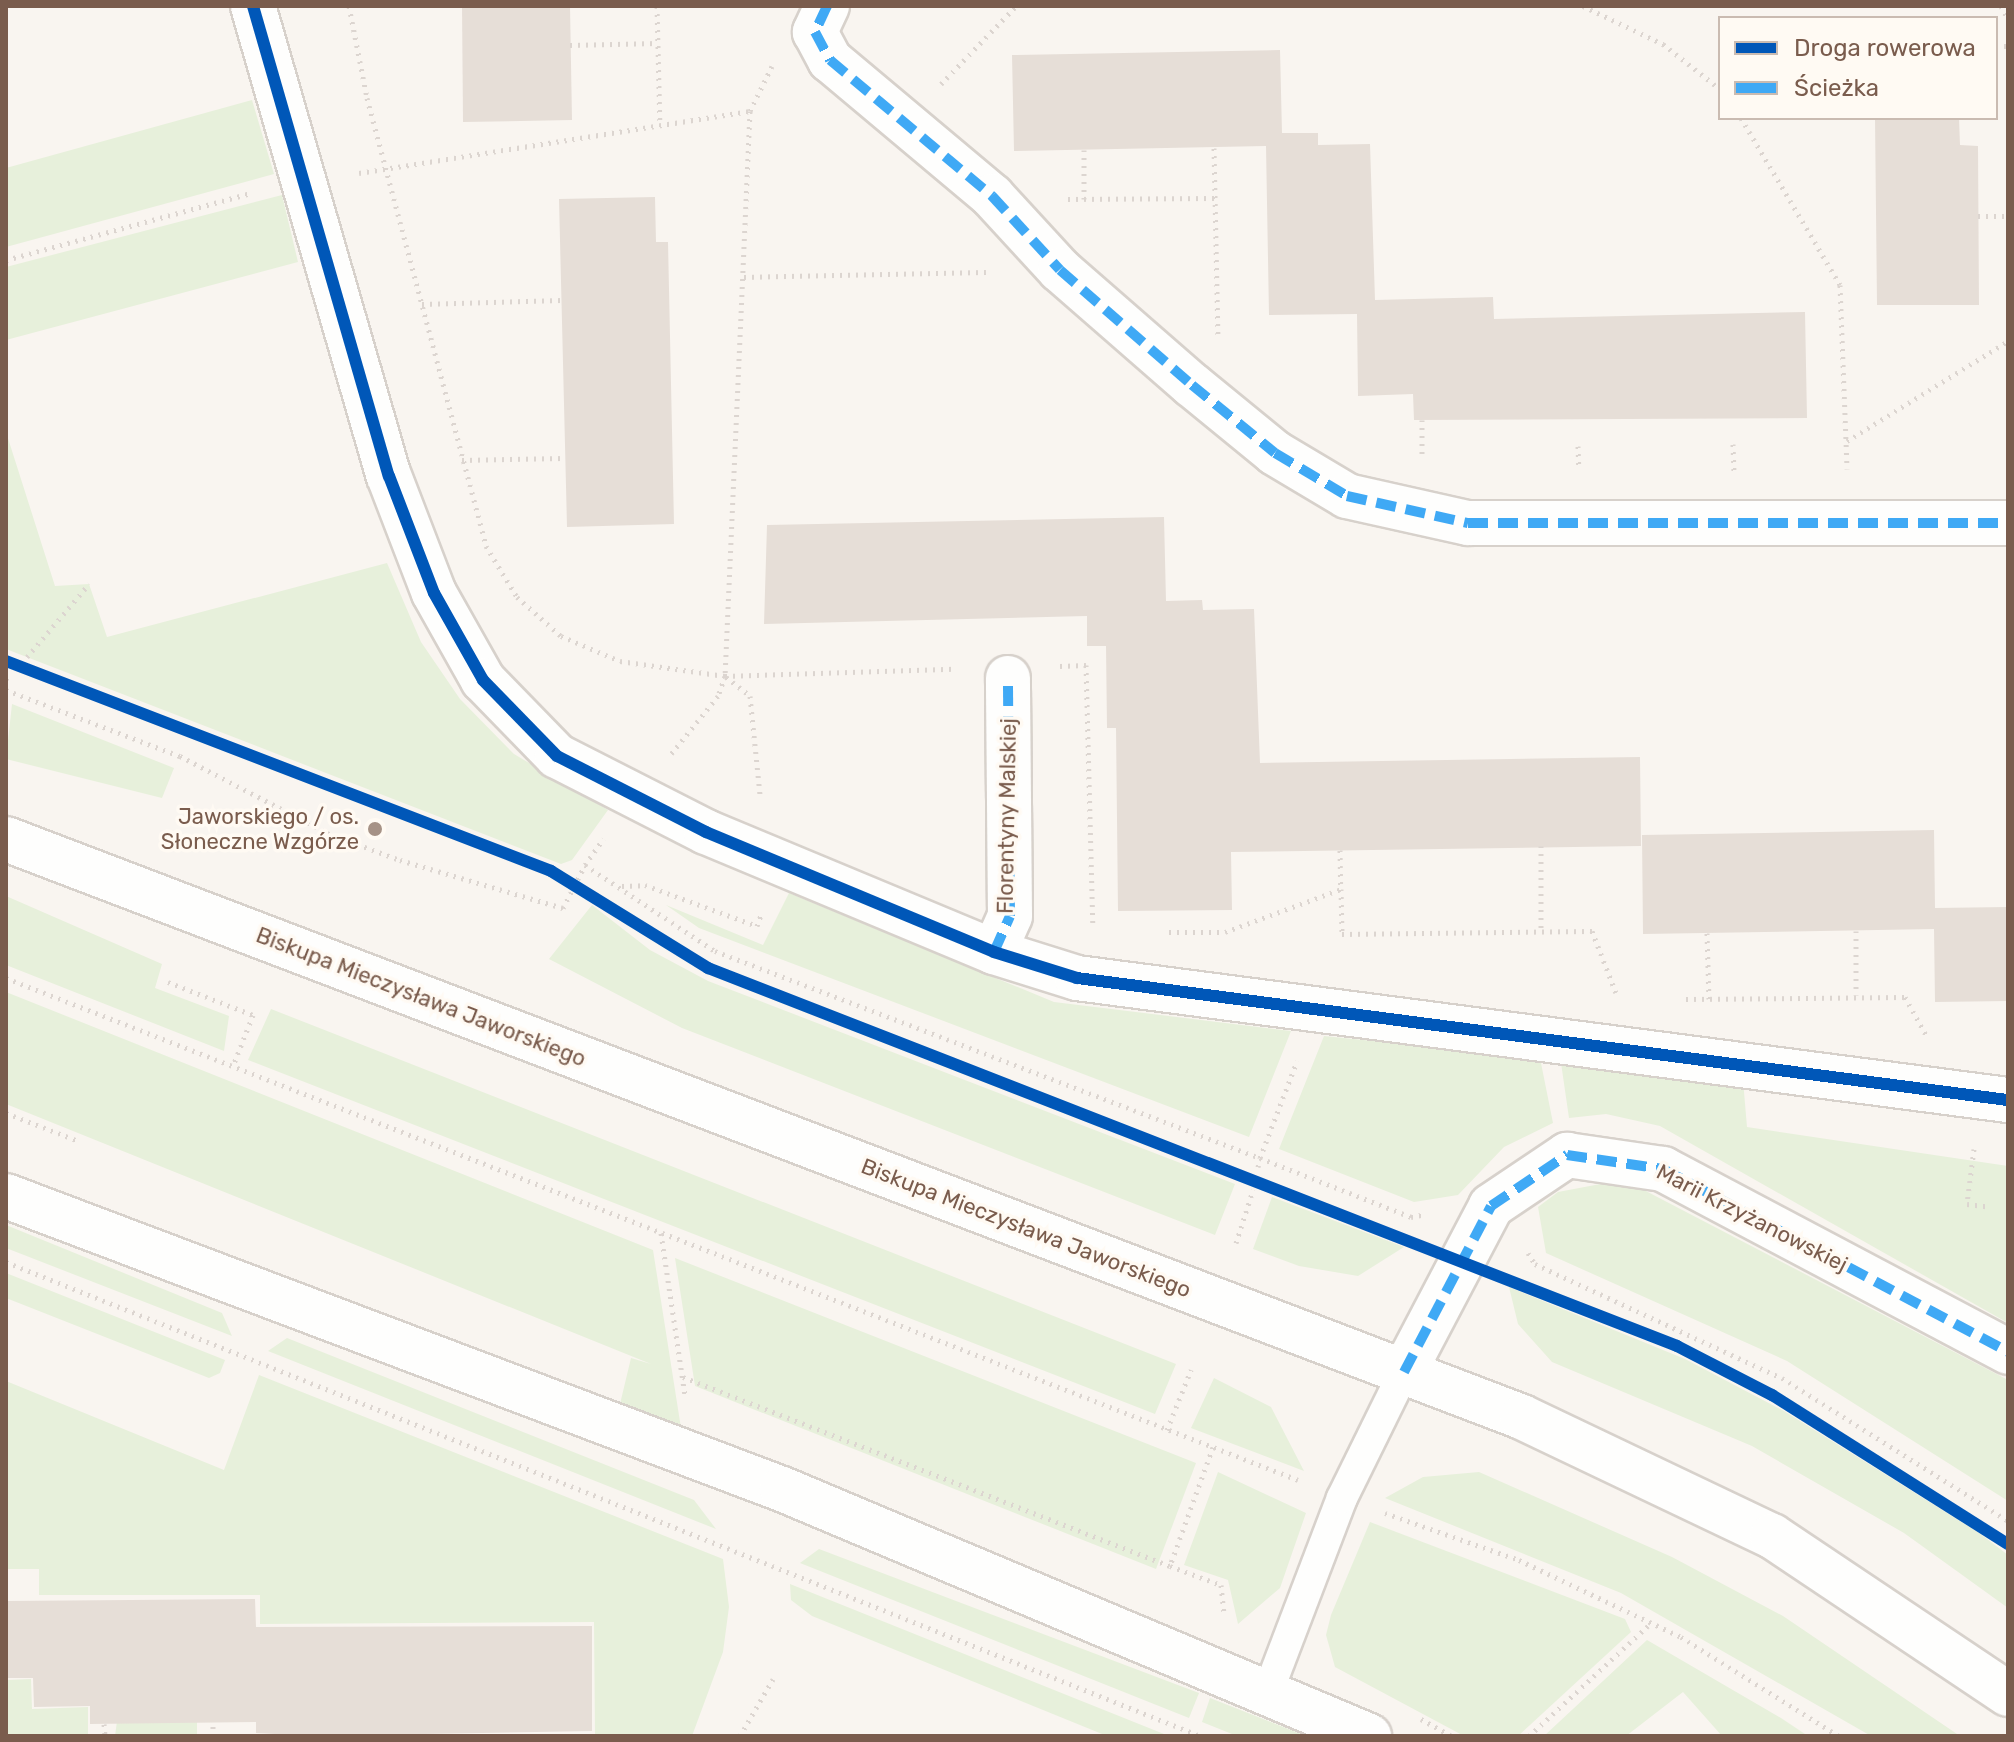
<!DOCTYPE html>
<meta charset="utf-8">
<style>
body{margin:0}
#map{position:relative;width:2014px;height:1742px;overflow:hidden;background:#f9f5f0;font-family:Rubik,sans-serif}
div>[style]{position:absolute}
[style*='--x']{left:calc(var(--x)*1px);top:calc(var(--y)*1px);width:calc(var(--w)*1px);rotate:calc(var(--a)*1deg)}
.green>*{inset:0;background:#e7f0db}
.building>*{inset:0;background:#e6ded7}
.path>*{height:5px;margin-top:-2.5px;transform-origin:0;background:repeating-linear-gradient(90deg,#dcd5d0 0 2px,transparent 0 8px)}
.roads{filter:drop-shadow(2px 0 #d7d1cb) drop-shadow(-2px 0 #d7d1cb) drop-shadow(0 2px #d7d1cb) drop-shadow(0 -2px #d7d1cb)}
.lane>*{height:30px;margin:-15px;padding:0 15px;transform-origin:15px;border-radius:15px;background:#fefefd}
.street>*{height:44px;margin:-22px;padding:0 22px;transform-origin:22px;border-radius:22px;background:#fefefd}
.secondary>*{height:44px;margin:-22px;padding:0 22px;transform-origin:22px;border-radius:22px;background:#fefefd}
.quiet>*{height:10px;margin-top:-5px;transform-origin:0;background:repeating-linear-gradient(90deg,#3fa9f5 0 20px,transparent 0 30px)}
.cycleway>*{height:12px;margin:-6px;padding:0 6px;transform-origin:6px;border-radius:6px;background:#0057b8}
.dots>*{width:22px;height:22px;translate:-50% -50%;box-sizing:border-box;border:4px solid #fffaf3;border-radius:50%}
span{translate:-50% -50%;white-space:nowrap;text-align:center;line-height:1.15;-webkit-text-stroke:7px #fffaf3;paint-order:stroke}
.poi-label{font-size:22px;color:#7a5c4d}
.right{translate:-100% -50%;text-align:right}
.street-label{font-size:22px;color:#7a5c4d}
.frame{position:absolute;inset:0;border:8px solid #7a5c4d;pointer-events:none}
.legend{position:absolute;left:1718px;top:16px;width:280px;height:104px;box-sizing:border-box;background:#fffaf3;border:2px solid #cabbb1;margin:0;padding:10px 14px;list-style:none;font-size:24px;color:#7a5c4d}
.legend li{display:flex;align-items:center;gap:16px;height:40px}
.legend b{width:40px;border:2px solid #cabbb1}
</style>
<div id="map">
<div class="green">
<i style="clip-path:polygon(252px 100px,274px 174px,6px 247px,6px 168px)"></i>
<i style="clip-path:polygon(282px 195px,298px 262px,6px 340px,6px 267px)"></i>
<i style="clip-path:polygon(6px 432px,55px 586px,89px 584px,107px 637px,387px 563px,421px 642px,460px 699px,514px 754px,608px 810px,572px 860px,561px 864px,6px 649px)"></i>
<i style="clip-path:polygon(12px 704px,174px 768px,162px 798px,6px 759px)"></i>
<i style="clip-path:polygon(789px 893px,1054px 1002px,1291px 1031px,1249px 1137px,699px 928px,666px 905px,763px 945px)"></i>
<i style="clip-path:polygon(6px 896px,162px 964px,155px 988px,229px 1016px,224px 1051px,6px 965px)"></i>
<i style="clip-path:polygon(592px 905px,650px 950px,708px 981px,1235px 1184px,1215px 1235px,682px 1028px,549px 959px)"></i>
<i style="clip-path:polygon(6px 992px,653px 1250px,681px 1428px,620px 1404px,631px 1358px,651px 1364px,6px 1104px)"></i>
<i style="clip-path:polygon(271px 1009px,1176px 1364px,1155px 1414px,248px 1060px)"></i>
<i style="clip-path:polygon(1324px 1036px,1540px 1058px,1553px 1123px,1504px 1147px,1458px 1195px,1414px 1202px,1279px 1149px)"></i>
<i style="clip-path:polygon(1560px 1056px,1743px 1080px,1747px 1127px,2008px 1166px,2008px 1323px,1660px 1126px,1606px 1114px,1569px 1118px)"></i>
<i style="clip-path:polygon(1611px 1182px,1642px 1189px,2008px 1380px,2008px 1501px,1787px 1361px,1546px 1253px,1538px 1207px,1558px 1192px)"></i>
<i style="clip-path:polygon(1272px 1197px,1404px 1247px,1358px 1276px,1299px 1266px,1253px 1249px)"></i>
<i style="clip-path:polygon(6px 1225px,222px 1313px,232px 1336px,6px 1248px)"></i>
<i style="clip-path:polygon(675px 1258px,1196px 1463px,1156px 1569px,695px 1386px)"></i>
<i style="clip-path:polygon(6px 1273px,225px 1360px,220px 1373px,209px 1378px,6px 1298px)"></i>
<i style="clip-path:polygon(1509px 1287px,1685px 1359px,1784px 1411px,1979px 1533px,2008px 1555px,2008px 1608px,1904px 1533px,1752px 1446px,1552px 1362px,1518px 1324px)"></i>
<i style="clip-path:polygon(287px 1338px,694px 1500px,716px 1529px,268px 1351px)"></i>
<i style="clip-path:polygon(259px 1375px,723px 1559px,729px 1607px,723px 1652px,692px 1736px,579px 1736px,595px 1735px,594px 1622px,260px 1624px,260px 1595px,39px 1595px,39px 1569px,6px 1569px,6px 1381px,224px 1470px)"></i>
<i style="clip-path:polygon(1214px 1378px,1271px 1407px,1304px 1471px,1191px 1428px)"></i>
<i style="clip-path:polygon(1218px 1472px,1306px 1513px,1280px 1588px,1238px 1624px,1228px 1580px,1184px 1565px)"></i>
<i style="clip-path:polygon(1479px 1472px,1672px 1557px,1783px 1616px,1960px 1736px,1871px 1736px,1621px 1593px,1385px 1498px,1423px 1477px)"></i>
<i style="clip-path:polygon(1370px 1522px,1625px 1619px,1631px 1632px,1518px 1736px,1464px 1736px,1335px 1667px,1326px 1635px,1331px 1615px)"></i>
<i style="clip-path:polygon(819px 1549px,1199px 1693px,1189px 1718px,800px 1563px)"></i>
<i style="clip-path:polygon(790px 1584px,1169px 1736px,1107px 1736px,812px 1616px,791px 1600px)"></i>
<i style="clip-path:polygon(1647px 1640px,1781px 1718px,1808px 1736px,1722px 1736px,1683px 1692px,1626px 1736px,1544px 1736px)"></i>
<i style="clip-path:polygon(31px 1679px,32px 1709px,88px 1707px,88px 1736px,6px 1736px,7px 1680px)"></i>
<i style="clip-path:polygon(1210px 1698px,1306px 1736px,1237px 1736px,1202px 1722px)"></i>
<i style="clip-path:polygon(119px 1707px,197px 1707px,197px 1736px,115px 1736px)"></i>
</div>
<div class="building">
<i style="clip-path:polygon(462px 6px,570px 6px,572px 120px,463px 122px)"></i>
<i style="clip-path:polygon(1280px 50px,1282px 133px,1318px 133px,1318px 145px,1370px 144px,1375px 300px,1493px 297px,1494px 319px,1805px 312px,1807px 418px,1414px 420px,1413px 394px,1358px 396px,1357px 314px,1269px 315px,1266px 146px,1014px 151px,1012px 55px)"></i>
<i style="clip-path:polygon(1875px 118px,1959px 118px,1960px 145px,1978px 146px,1979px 305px,1877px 305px)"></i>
<i style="clip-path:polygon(655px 197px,656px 242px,668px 242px,674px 524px,567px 527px,559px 199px)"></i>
<i style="clip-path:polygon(1164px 517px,1166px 601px,1202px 600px,1203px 610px,1254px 609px,1260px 763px,1640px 757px,1641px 846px,1231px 852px,1232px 910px,1118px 911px,1116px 728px,1107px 728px,1106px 646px,1087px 646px,1087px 616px,764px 624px,767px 525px)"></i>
<i style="clip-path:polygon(1934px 830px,1935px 908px,2008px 907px,2008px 1001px,1935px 1002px,1934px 929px,1643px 934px,1642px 835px)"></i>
<i style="clip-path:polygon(255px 1599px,256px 1627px,592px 1626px,592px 1731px,312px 1736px,256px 1733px,256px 1722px,90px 1724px,90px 1706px,34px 1707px,33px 1678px,6px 1678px,6px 1601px)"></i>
</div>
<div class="path">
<i style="--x:349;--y:6;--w:94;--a:78.9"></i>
<i style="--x:367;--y:98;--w:464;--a:75.1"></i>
<i style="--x:486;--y:546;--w:60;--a:58.7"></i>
<i style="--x:517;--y:597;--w:59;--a:41.6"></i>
<i style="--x:561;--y:636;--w:64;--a:23"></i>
<i style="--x:620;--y:661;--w:106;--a:8.1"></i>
<i style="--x:725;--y:676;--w:21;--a:109"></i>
<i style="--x:718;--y:696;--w:75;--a:129"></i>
<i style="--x:657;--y:6;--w:119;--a:88.6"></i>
<i style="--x:1583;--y:6;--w:89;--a:25.4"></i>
<i style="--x:1663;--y:44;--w:73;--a:38.3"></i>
<i style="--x:2001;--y:6;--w:15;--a:62"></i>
<i style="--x:570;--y:45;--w:88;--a:-1.3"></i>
<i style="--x:1996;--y:46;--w:12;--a:0"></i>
<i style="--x:941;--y:84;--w:108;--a:-46.1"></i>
<i style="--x:750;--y:111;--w:566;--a:92.53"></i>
<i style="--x:725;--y:676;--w:229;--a:-1.8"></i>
<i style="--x:1741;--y:118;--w:194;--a:59.3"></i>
<i style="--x:1840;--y:285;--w:184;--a:87.8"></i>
<i style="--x:1214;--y:148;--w:187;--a:88.8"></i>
<i style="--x:1084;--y:150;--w:49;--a:90"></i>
<i style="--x:359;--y:173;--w:396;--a:-9"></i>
<i style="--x:750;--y:111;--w:50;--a:-63.9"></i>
<i style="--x:1068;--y:199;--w:147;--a:-0.4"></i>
<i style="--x:1978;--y:216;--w:30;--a:0"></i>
<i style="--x:6;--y:260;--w:254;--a:-15.3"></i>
<i style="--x:744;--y:277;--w:242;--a:-1.2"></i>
<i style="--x:422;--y:304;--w:140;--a:-1.6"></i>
<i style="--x:1422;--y:420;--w:39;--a:90"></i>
<i style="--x:1847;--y:441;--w:190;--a:-31.8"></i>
<i style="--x:1733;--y:444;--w:27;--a:88"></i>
<i style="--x:1578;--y:446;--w:23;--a:88"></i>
<i style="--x:462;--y:460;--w:103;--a:-1.1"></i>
<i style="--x:27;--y:657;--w:96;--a:-49.7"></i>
<i style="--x:1060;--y:666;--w:26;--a:-2"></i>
<i style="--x:1086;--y:665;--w:261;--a:88.5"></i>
<i style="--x:726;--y:677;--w:31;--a:38"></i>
<i style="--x:750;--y:696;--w:100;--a:84.2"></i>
<i style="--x:6;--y:679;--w:6;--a:-45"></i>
<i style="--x:6;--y:690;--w:186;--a:20.8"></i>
<i style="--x:180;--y:756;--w:166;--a:27.6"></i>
<i style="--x:327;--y:833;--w:78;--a:20.3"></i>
<i style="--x:400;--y:860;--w:170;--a:16.4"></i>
<i style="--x:563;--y:908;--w:48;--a:-62.9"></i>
<i style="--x:585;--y:865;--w:156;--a:33.5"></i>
<i style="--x:715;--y:951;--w:583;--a:20.8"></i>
<i style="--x:1260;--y:1158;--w:104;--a:-69.1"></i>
<i style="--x:1541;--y:846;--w:86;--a:90"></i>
<i style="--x:1340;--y:850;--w:39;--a:89"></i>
<i style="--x:585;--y:865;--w:32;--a:-55"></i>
<i style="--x:622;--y:886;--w:23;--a:-2"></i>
<i style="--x:645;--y:885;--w:119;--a:20.1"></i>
<i style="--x:757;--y:926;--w:12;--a:-70"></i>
<i style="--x:1856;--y:931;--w:64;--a:90"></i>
<i style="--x:1169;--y:932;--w:56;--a:0"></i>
<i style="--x:1225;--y:932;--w:124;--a:-20.3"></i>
<i style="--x:1341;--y:889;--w:45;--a:88.7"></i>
<i style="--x:1342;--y:934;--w:250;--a:-0.7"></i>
<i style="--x:1592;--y:931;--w:66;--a:68.8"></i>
<i style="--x:1707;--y:933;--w:66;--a:88.3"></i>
<i style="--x:6;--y:978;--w:1386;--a:21.23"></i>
<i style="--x:168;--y:982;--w:91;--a:21.2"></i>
<i style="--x:253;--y:1015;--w:55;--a:111.4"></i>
<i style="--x:1686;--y:999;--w:219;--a:-0.5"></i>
<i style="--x:1905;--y:997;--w:43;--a:61.1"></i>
<i style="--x:6;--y:1113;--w:75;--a:21.1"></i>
<i style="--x:1974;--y:1149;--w:55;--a:97.3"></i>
<i style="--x:1967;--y:1204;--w:23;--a:7"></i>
<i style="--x:1258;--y:1167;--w:9;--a:-77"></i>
<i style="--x:1260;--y:1158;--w:162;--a:21.3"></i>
<i style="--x:1411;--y:1217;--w:15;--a:-11"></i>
<i style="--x:661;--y:1233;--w:165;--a:81.6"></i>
<i style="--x:1236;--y:1243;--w:56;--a:-72.2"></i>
<i style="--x:1528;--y:1253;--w:13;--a:58"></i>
<i style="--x:1535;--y:1264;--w:272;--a:24.8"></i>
<i style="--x:1782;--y:1378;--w:267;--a:32.3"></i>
<i style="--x:6;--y:1262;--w:1286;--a:21.64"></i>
<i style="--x:683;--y:1377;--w:522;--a:21.21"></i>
<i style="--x:1167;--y:1430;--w:65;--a:-68.2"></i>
<i style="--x:1213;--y:1447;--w:127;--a:109.9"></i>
<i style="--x:1170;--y:1566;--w:54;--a:20.4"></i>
<i style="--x:1221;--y:1585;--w:30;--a:84"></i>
<i style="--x:1385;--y:1513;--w:142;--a:19.3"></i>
<i style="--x:1519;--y:1560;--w:179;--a:25.4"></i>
<i style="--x:1681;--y:1637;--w:186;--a:32.1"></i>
<i style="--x:1421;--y:1719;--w:35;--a:29"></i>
<i style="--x:104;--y:1724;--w:12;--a:85"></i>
<i style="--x:213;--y:1736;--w:13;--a:-90"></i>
<i style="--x:740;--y:1736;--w:66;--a:-59.9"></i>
<i style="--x:1529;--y:1736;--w:166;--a:-42.8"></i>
</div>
<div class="roads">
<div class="lane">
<i style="--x:1269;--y:1689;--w:204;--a:-69.1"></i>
<i style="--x:1342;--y:1498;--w:140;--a:-63.8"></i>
</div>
<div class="street">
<i style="--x:253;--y:6;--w:489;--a:73.9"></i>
<i style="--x:389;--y:476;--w:125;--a:69"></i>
<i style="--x:434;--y:593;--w:100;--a:60.6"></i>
<i style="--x:483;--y:680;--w:106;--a:45.8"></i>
<i style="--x:557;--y:756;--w:167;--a:27"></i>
<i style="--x:706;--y:832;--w:312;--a:22.6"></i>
<i style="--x:994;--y:952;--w:87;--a:17.4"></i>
<i style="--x:1077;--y:978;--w:939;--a:7.47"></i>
<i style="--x:827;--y:6;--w:29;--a:115"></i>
<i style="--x:815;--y:32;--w:32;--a:62"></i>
<i style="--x:830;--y:60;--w:212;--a:40"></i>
<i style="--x:992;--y:196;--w:100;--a:47.4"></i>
<i style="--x:1060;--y:270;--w:175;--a:41.1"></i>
<i style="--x:1192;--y:385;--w:107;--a:39.3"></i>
<i style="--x:1275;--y:453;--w:84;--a:30.8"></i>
<i style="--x:1347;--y:496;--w:124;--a:12.6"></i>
<i style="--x:1468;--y:523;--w:540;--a:0"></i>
<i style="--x:994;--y:952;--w:39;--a:-66"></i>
<i style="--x:1010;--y:916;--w:238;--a:-90.5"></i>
<i style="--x:6;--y:1196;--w:829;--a:20.69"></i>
<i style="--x:782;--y:1489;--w:637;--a:22.82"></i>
<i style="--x:1404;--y:1372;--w:187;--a:-62.3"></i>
<i style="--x:1491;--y:1206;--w:92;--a:-33.9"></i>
<i style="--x:1567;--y:1155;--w:97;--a:8.3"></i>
<i style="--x:1663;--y:1169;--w:391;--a:27.9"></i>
</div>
<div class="secondary">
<i style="--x:6;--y:839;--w:1622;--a:20.87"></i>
<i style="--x:1522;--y:1417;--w:277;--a:25.5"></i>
<i style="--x:1772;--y:1536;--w:284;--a:33.8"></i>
</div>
</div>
<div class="quiet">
<i style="--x:827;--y:6;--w:29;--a:115"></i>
<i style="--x:815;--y:32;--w:32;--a:62"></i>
<i style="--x:830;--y:60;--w:212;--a:40"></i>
<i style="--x:992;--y:196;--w:100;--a:47.4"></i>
<i style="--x:1060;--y:270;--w:175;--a:41.1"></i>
<i style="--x:1192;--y:385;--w:107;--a:39.3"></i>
<i style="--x:1275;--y:453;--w:84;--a:30.8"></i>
<i style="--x:1347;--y:496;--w:124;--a:12.6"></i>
<i style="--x:1468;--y:523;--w:540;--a:0"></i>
<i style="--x:994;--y:952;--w:39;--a:-66"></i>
<i style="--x:1010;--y:916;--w:238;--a:-90.5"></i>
<i style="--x:1404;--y:1372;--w:187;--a:-62.3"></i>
<i style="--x:1491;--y:1206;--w:92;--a:-33.9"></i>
<i style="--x:1567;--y:1155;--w:97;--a:8.3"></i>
<i style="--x:1663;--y:1169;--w:391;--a:27.9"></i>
</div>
<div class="cycleway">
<i style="--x:253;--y:6;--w:489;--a:73.9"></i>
<i style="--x:389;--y:476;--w:125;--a:69"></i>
<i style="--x:434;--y:593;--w:100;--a:60.6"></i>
<i style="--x:483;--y:680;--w:106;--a:45.8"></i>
<i style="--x:557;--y:756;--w:167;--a:27"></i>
<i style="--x:706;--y:832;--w:312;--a:22.6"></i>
<i style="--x:994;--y:952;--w:87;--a:17.4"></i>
<i style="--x:1077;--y:978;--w:939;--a:7.47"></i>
<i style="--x:6;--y:661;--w:584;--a:21.07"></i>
<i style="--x:551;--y:871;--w:185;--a:31.7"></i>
<i style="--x:708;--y:968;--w:1040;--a:21.31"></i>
<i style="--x:1677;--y:1346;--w:107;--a:27.3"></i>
<i style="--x:1772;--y:1395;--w:279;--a:32.3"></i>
</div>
<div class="dots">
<i style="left:375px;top:829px;background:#a69286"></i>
</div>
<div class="poi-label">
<span class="right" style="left:359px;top:829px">Jaworskiego / os.<br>Słoneczne Wzgórze</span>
</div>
<div class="street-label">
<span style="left:1007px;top:816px;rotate:-89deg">Florentyny Malskiej</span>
<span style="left:421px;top:997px;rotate:21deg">Biskupa Mieczysława Jaworskiego</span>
<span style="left:1752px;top:1218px;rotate:27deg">Marii Krzyżanowskiej</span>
<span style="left:1026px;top:1228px;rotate:21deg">Biskupa Mieczysława Jaworskiego</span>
</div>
<div class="frame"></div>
<ul class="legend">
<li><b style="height:10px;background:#0057b8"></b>Droga rowerowa</li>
<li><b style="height:10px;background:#3fa9f5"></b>Ścieżka</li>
</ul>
</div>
